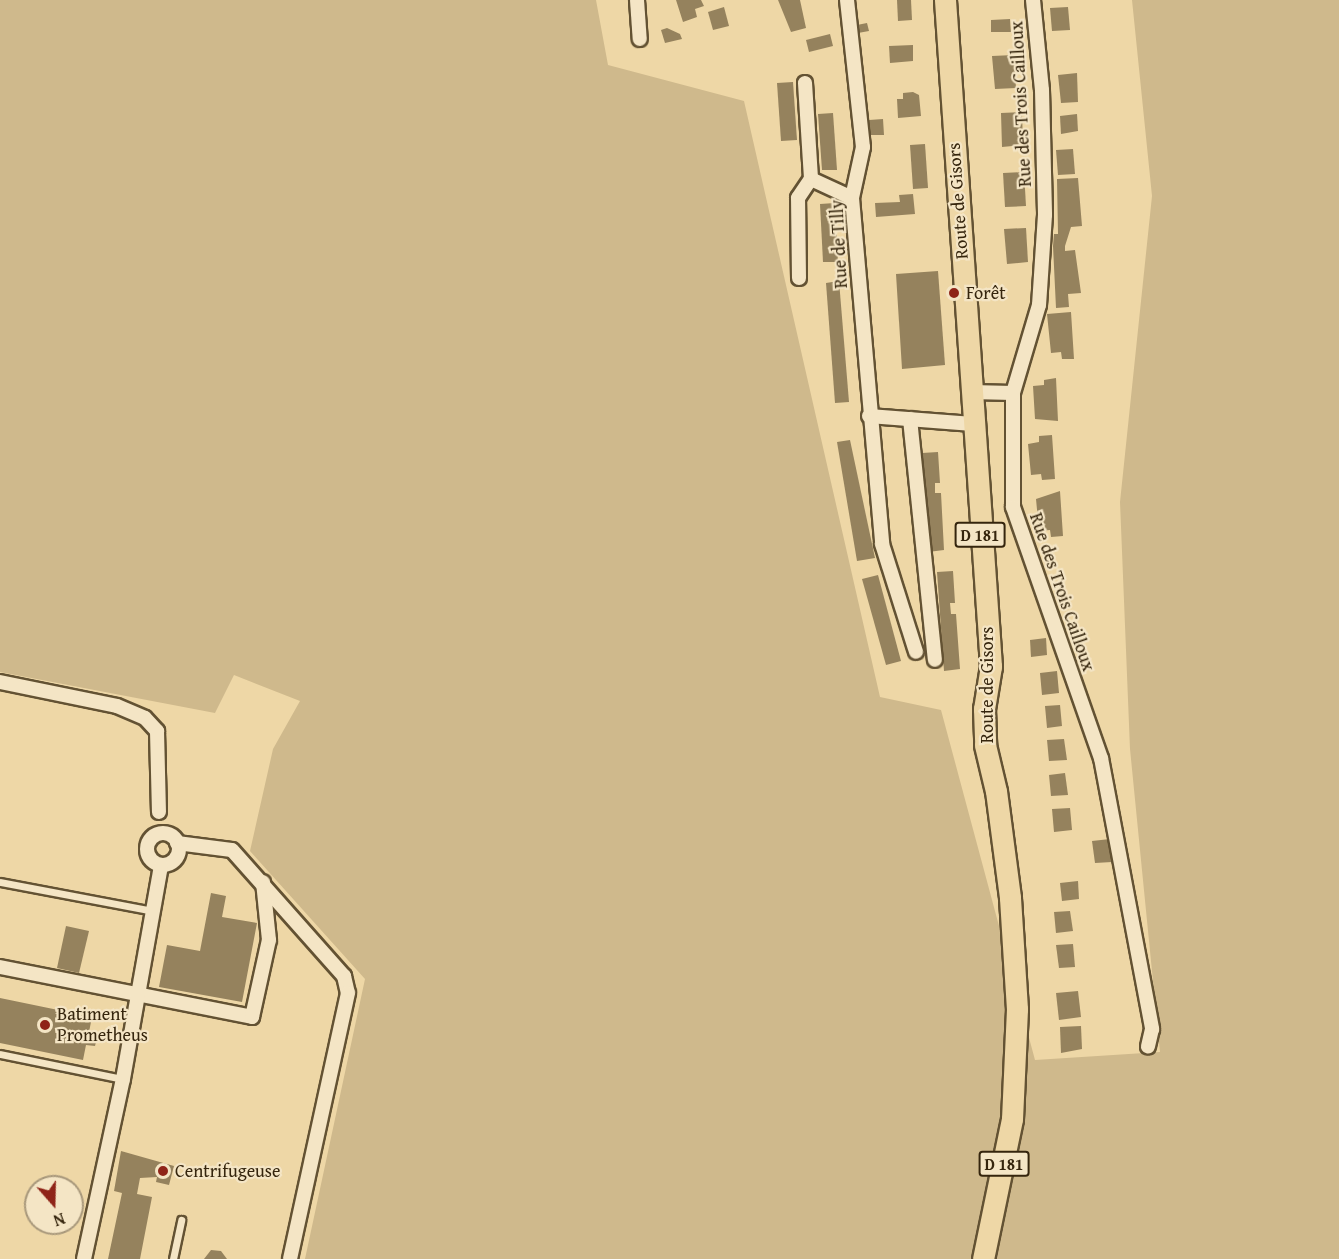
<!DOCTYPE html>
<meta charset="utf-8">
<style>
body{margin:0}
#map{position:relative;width:1339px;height:1259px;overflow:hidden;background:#eed7a6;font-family:"Gentium Book Plus",serif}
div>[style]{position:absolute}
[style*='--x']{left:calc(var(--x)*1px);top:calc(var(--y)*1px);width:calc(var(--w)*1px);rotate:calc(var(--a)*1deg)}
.green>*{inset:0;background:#cfb98c}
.building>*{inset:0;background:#95825d}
.roads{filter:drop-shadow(2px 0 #635233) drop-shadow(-2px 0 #635233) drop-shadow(0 2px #635233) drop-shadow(0 -2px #635233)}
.service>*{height:7px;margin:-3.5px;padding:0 3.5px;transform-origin:3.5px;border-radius:3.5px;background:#f4e5c5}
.minor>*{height:14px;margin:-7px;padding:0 7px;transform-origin:7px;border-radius:7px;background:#f4e5c5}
.minor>.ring{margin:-7px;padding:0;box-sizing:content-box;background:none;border:14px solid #f4e5c5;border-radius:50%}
.primary>*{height:21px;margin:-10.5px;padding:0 10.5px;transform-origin:10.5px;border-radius:10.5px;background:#eed7a6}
.dots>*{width:16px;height:16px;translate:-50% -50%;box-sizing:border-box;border:3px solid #f4e5c5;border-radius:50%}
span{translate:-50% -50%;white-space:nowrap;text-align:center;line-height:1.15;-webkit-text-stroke:4.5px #f4e5c5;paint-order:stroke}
.shield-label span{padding:2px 4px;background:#f4e5c5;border:2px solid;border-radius:4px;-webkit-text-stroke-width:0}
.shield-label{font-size:16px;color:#35250d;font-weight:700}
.street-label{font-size:18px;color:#35250d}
.poi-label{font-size:18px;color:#35250d}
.left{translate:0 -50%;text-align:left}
.north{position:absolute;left:24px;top:1175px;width:60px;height:60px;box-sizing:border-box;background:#f4e5c5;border:2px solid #a8987b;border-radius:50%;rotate:160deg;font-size:16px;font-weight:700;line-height:24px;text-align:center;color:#35250d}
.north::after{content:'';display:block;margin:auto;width:21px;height:27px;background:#8f2418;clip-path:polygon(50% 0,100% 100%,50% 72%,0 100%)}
</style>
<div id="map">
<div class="green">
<i style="clip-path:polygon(0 0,596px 0,608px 65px,744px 101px,880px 697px,941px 710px,1035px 1060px,1160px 1052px,1130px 749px,1120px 502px,1152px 196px,1132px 0,1339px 0,1339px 1259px,305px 1259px,365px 979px,250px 851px,273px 749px,300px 701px,234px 675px,215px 713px,0 672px)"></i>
</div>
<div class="building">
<i style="clip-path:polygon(676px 0,701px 0,704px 6px,695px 9px,697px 17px,683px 22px)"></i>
<i style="clip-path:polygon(778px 0,800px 0,806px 28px,791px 32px)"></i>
<i style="clip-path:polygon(897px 0,911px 0,912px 20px,898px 21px)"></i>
<i style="clip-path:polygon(724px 7px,729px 26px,713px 30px,708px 12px)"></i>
<i style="clip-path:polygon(1068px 7px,1070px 30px,1052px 31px,1050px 8px)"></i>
<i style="clip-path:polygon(1010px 19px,1011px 32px,991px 32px,991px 20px)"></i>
<i style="clip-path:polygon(867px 23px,869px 31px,858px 33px,857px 25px)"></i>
<i style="clip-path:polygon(667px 28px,680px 34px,682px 39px,665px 43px,661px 30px)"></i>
<i style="clip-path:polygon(830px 34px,833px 46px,809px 52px,806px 40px)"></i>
<i style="clip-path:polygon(913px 45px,913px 61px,890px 63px,889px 46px)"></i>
<i style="clip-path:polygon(1014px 55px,1016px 88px,995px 89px,992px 56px)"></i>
<i style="clip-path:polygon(1077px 73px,1078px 102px,1061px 103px,1058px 75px)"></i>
<i style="clip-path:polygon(793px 82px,797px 140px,781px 141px,777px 83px)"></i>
<i style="clip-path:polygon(913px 92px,919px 95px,921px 116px,898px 118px,897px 99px,903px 99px,903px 93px)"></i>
<i style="clip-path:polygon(1022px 112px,1023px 145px,1002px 147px,1001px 113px)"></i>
<i style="clip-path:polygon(833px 113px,837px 170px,822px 170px,818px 114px)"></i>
<i style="clip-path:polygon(1077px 114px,1078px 131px,1061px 134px,1060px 116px)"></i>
<i style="clip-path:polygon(883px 119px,884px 135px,870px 135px,869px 120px)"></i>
<i style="clip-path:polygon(925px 144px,928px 188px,913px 189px,910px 145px)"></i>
<i style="clip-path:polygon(1073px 149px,1075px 174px,1058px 175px,1056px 150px)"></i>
<i style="clip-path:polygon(1024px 172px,1026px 206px,1005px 207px,1003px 173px)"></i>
<i style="clip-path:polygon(1078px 178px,1082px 226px,1071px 227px,1065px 246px,1065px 251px,1075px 250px,1081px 293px,1068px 294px,1069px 307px,1056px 308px,1053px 246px,1054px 234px,1058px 234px,1057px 179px)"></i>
<i style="clip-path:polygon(913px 194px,915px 214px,876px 217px,875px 203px,900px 202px,899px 195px)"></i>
<i style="clip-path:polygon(835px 203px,838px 262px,823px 262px,820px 204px)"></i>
<i style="clip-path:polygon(1026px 228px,1028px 262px,1007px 264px,1004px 229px)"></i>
<i style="clip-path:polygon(938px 271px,945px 365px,902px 369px,896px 274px)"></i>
<i style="clip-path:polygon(839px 281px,849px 402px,835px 403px,826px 283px)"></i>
<i style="clip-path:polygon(1071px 312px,1074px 359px,1062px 359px,1061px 352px,1051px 353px,1047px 314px)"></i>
<i style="clip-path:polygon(1056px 378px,1058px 421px,1035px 419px,1033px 386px,1044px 385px,1044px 380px)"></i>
<i style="clip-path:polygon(1052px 435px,1055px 479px,1042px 480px,1041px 474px,1031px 475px,1028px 444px,1039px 442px,1039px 436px)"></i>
<i style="clip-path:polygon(850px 440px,875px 558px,857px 561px,837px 442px)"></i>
<i style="clip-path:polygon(938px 452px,940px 483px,935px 483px,935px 493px,941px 493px,944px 550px,928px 552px,922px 453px)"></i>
<i style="clip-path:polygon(1060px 491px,1063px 536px,1051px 537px,1050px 530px,1039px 531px,1036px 499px)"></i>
<i style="clip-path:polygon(953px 571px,955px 603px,950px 603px,951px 614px,956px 614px,960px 669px,944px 671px,937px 572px)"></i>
<i style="clip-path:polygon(878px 575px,901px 661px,886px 665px,862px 579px)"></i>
<i style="clip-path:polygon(1046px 638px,1047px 655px,1031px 657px,1030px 640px)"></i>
<i style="clip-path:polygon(1057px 671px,1059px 693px,1042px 695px,1040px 673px)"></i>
<i style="clip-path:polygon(1060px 705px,1062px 726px,1047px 728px,1045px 706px)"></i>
<i style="clip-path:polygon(1064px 739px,1067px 760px,1049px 761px,1047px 740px)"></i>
<i style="clip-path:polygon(1065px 773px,1068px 795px,1051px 796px,1049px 775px)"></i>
<i style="clip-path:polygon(1070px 808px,1072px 830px,1054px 832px,1052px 809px)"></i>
<i style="clip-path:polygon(1110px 839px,1112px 862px,1095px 863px,1092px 841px)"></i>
<i style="clip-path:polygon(1078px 881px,1079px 899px,1062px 901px,1060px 883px)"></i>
<i style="clip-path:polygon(211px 893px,226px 896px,222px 917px,257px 923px,242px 1002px,159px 987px,167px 945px,200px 951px)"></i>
<i style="clip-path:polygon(1070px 911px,1073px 931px,1056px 933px,1054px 912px)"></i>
<i style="clip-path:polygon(66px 926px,89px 931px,79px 973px,57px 968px)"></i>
<i style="clip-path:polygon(1073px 944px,1075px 967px,1059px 968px,1056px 945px)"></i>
<i style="clip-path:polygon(1078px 991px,1081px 1017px,1059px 1020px,1056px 993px)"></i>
<i style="clip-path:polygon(0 998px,92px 1017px,89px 1032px,98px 1034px,95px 1046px,86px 1045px,83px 1060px,0 1043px)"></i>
<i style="clip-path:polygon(1081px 1026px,1082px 1049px,1061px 1053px,1060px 1027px)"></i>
<i style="clip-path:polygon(121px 1151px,174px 1166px,169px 1185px,156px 1182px,157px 1177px,140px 1178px,137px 1194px,152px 1197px,140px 1259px,108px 1259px,122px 1193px,114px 1191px)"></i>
<i style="clip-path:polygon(211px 1250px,221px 1251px,227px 1259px,204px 1259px)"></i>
</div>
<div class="roads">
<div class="service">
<i style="--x:0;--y:882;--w:156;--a:10.7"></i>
<i style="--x:0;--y:1054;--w:126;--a:11.5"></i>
<i style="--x:173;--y:1259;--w:40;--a:-78"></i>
</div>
<div class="minor">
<i style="--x:637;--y:0;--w:39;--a:86"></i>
<i style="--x:847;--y:0;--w:148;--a:83.8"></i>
<i style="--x:863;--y:147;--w:52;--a:102.2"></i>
<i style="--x:852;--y:198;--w:347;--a:85"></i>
<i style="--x:882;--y:544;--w:113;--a:72.5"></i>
<i style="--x:1033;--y:0;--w:90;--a:84.3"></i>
<i style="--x:1042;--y:90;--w:125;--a:88.6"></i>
<i style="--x:1045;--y:215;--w:90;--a:93.8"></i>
<i style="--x:1039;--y:305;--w:92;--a:106.5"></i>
<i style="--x:1013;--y:393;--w:114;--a:90"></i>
<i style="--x:1013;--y:507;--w:266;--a:70.7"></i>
<i style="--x:1101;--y:758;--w:276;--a:79.3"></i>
<i style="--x:1152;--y:1029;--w:18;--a:103"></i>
<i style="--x:805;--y:83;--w:96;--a:86.4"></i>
<i style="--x:799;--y:278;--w:80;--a:-90.7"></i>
<i style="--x:798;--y:198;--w:23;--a:-56"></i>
<i style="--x:811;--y:179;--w:45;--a:24.9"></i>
<i style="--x:971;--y:392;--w:42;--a:1.4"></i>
<i style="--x:869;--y:416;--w:104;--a:4.4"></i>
<i style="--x:910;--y:419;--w:242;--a:84.1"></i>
<i style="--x:0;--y:682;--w:119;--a:11.6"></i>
<i style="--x:117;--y:706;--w:30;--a:23"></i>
<i style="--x:145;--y:718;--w:18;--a:47"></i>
<i style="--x:157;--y:731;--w:81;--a:88.6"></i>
<i class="ring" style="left:147px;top:833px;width:18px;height:18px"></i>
<i style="--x:177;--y:843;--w:55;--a:7.3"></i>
<i style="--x:232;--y:850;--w:169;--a:48.4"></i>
<i style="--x:344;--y:976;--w:17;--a:77"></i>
<i style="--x:348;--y:993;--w:272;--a:102.3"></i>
<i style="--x:0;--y:967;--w:257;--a:11.2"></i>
<i style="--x:252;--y:1017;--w:79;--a:-77.6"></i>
<i style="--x:269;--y:940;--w:58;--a:-95.9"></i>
<i style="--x:84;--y:1259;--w:184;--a:-77.8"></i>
<i style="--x:123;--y:1079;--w:217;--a:-79.9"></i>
</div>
<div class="primary">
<i style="--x:945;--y:0;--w:668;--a:86.05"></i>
<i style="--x:991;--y:666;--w:44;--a:99.2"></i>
<i style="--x:984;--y:709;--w:36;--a:88"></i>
<i style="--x:985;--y:745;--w:47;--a:76.6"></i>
<i style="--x:996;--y:791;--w:108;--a:82.5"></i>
<i style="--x:1010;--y:898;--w:111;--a:86.4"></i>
<i style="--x:1017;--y:1009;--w:110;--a:92.6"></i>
<i style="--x:1012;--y:1119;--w:143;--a:101.7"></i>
</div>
</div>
<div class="dots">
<i style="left:954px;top:293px;background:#8f2418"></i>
<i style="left:45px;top:1025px;background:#8f2418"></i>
<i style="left:163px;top:1171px;background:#8f2418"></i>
</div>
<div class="shield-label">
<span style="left:980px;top:535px">D 181</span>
<span style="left:1004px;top:1164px">D 181</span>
</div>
<div class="street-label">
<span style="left:1021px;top:104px;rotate:-93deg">Rue des Trois Cailloux</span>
<span style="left:958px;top:201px;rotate:-94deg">Route de Gisors</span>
<span style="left:839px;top:244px;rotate:-93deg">Rue de Tilly</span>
<span style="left:1062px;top:592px;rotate:71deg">Rue des Trois Cailloux</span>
<span style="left:987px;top:685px;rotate:-90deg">Route de Gisors</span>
</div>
<div class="poi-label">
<span class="left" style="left:966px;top:293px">Forêt</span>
<span class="left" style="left:57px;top:1025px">Batiment<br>Prometheus</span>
<span class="left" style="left:175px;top:1171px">Centrifugeuse</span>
</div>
<div class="north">N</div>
</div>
